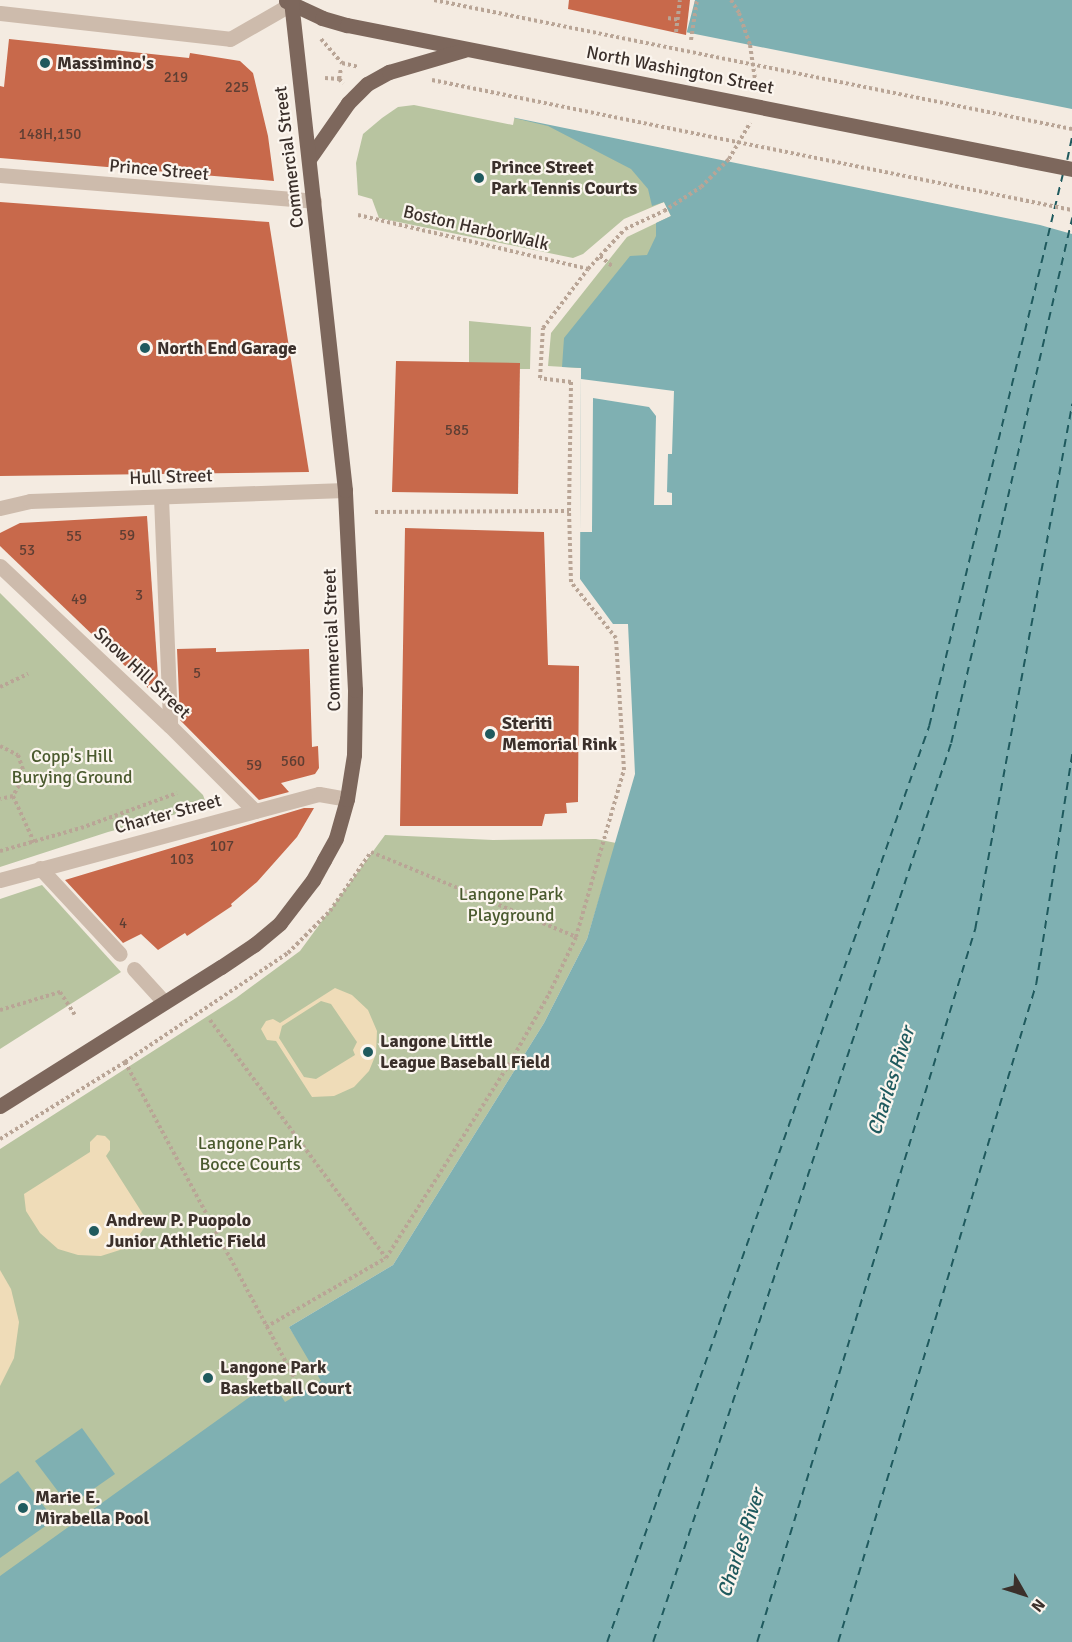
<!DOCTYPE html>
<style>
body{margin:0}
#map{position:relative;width:1072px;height:1642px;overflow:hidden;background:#f4ebe1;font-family:Signika,sans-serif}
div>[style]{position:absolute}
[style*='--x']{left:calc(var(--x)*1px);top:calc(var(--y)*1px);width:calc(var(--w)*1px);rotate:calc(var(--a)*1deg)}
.green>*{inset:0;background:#b8c4a0}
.sand>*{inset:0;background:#efdcb8}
.water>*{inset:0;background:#7fb0b2}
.pier>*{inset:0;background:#f4ebe1}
.ferry>*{height:1.5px;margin-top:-0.75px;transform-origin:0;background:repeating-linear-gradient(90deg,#1f5a5e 0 8px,transparent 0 14px)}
.building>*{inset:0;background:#c8694b}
.path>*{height:4px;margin-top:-2px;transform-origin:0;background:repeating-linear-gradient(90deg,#b9a596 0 3px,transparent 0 6px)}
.minor>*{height:15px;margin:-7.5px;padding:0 7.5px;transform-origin:7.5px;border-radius:7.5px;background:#cdbbac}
.major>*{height:15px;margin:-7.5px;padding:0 7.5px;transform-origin:7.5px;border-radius:7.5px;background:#7d675c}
.dots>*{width:16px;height:16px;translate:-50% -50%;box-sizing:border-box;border:3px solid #fbf5ee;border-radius:50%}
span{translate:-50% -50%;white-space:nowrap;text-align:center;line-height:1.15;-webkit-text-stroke:4.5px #fbf5ee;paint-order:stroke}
.number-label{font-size:15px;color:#5e3e33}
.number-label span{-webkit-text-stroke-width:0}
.poi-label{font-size:18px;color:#3b302b;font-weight:700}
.left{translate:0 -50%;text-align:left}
.street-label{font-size:18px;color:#3b302b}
.park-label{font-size:18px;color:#4a5a2e}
.water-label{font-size:20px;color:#1f5a5e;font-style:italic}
.north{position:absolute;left:994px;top:1564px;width:60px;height:60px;-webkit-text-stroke:4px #fbf5ee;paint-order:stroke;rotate:129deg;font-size:16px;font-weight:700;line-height:24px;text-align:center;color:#3b302b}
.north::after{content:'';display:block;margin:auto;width:21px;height:27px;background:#3b302b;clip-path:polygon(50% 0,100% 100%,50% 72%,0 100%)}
</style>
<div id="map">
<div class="green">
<i style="clip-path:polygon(526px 59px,687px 203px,581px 368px,548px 366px,551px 333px,627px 237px,671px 216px,664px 202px,624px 219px,583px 254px,573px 258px,379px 218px,372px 199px,358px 195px,356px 163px,363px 134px,382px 118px,398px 107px,414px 105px,513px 125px)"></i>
<i style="clip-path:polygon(469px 321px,531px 327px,530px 369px,520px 369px,520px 363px,469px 363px)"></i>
<i style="clip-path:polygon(0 593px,203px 795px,207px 806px,108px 832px,0 867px)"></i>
<i style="clip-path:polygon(385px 835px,493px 840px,596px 839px,616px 843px,587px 939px,544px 1023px,393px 1265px,289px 1327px,340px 1405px,0 1624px,0 1149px,236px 998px,300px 951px)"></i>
<i style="clip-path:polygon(42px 885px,121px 972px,0 1049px,0 899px)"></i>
</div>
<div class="sand">
<i style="clip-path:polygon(evenodd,335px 988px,352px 995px,368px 1010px,377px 1031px,376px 1054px,369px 1071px,354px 1087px,334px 1096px,312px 1097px,276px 1041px,267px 1040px,261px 1029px,266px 1021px,273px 1019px,280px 1023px,335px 988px,321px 1001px,331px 1004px,357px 1042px,353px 1050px,355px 1055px,316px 1079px,304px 1077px,279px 1038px,282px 1026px,321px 1001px)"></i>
<i style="clip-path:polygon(97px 1135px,105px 1136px,110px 1141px,110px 1150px,106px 1156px,148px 1222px,140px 1234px,123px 1249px,101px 1256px,78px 1255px,58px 1249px,40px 1233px,26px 1211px,24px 1194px,90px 1152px,90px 1142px)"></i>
<i style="clip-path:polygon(0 1270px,11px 1289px,19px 1322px,14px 1358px,0 1386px)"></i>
</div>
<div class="water">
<i style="clip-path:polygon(695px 0,1072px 0,1072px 1642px,0 1642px,0 1576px,272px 1381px,285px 1402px,321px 1381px,289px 1327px,393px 1265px,544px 1023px,587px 939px,635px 774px,628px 624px,613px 624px,580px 579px,581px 368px,562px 367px,564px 338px,630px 256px,647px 255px,656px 236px,656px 223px,671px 216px,664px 202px,652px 206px,648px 189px,631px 169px,548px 126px,514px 118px,526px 59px,686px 35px)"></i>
<i style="clip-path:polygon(82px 1428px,115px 1474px,69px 1506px,35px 1461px)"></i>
<i style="clip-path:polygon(18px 1471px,54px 1520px,0 1558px,0 1484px)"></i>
</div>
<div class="pier">
<i style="clip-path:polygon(536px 8px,580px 11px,1072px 109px,1072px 234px,1040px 225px,511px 117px,534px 10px)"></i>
<i style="clip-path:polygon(581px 379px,674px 391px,672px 454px,668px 454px,667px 492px,672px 493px,672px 505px,654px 505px,656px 416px,649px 407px,593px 398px,592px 532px,580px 532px)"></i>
</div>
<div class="ferry">
<i style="--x:1067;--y:160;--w:24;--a:-78"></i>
<i style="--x:607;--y:1642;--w:971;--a:-70.63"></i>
<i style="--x:929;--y:726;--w:569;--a:-76.38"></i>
<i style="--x:653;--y:1642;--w:947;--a:-71.66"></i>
<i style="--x:951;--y:743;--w:539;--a:-77.02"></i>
<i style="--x:757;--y:1642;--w:746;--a:-73"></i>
<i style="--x:975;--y:929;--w:534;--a:-79.53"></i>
<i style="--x:838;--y:1642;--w:687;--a:-73.25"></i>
<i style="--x:1036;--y:984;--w:234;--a:-81.1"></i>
</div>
<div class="building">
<i style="clip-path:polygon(569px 0,690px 0,686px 35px,568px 9px)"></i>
<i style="clip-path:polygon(9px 39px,189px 58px,190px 53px,240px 61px,253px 73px,268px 136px,274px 181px,0 158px,0 86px,4px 87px)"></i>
<i style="clip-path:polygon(0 202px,269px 222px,309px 472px,0 476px)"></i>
<i style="clip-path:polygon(396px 361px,520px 363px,518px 494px,392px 492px)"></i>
<i style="clip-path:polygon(147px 516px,158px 676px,148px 688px,0 546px,0 533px,20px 523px)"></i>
<i style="clip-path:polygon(405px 528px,544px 532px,548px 665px,579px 666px,578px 802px,566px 803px,567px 813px,545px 814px,542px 826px,400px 826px)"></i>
<i style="clip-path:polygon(216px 648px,216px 652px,309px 649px,312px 747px,318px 746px,319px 768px,315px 774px,281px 783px,289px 792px,259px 800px,180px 720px,177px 649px)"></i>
<i style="clip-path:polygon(304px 808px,314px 808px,297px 837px,257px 882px,231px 904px,232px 906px,187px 936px,185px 933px,158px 950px,141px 934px,123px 943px,65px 880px)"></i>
</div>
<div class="path">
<i style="--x:434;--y:0;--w:651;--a:11.43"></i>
<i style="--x:731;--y:0;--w:15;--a:58"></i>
<i style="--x:739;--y:13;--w:34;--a:71"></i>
<i style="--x:750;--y:45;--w:41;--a:81.7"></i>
<i style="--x:668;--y:18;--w:10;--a:11"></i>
<i style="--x:676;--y:32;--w:32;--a:-83"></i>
<i style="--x:321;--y:39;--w:32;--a:49"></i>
<i style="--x:342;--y:63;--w:17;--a:13"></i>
<i style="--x:691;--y:40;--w:40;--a:-81.5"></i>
<i style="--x:325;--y:78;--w:14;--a:4"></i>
<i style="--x:339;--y:79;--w:6;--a:45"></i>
<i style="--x:339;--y:79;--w:10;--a:-79"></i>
<i style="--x:432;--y:80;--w:653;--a:11.48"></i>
<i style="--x:358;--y:215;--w:236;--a:13.2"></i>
<i style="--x:600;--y:256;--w:16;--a:40"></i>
<i style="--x:375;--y:512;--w:194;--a:-0.3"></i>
<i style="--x:0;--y:687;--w:31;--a:-25"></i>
<i style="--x:0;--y:746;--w:20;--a:27"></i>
<i style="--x:18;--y:755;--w:21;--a:71"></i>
<i style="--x:25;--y:775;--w:24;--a:120"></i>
<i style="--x:13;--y:796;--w:13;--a:167"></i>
<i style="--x:13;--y:796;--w:51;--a:65.5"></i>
<i style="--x:0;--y:851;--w:84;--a:-15.9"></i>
<i style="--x:81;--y:828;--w:102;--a:-20"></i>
<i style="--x:0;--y:1010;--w:63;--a:-16.7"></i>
<i style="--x:60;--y:992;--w:27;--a:57"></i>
<i style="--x:210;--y:1020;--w:296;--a:53.5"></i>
<i style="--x:125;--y:1062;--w:360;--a:61.8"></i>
<i style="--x:0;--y:1139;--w:147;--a:-31.6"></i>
<i style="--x:125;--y:1062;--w:196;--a:-33.8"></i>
<i style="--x:288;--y:953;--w:59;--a:-45"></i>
<i style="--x:330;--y:911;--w:72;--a:-55.2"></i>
<i style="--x:371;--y:852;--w:222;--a:22.5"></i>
<i style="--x:266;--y:1327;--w:138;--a:-29.9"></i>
<i style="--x:386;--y:1258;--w:233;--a:-57.6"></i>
<i style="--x:511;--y:1061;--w:77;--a:-60.4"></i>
<i style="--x:549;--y:994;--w:63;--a:-64.7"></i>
<i style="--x:576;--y:937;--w:174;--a:-74"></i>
<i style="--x:624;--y:770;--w:132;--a:-93.5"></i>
<i style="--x:616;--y:638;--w:72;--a:-128.8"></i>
<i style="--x:571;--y:582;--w:71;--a:-91.6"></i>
<i style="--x:569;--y:511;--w:129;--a:-89.1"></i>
<i style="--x:571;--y:382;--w:31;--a:-173"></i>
<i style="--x:540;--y:378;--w:50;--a:-86.6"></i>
<i style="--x:543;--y:328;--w:74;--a:-52.7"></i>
<i style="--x:588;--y:269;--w:54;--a:-47.2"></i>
<i style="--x:625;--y:229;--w:43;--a:-24.8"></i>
<i style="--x:664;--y:211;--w:44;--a:-33"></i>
<i style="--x:701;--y:187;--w:40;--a:-45"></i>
<i style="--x:729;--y:159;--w:42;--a:-59.7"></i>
</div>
<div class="minor">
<i style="--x:0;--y:13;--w:231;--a:6.4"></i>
<i style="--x:230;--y:39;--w:70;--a:-29.8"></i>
<i style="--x:0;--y:175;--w:315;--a:4.7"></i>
<i style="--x:161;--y:497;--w:229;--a:87.7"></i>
<i style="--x:0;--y:508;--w:31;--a:-13"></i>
<i style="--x:30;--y:501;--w:315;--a:-2"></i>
<i style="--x:0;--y:566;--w:233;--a:43.3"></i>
<i style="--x:170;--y:726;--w:120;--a:45"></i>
<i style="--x:40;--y:868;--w:117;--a:47.1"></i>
<i style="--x:0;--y:880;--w:330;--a:-15.1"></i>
<i style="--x:319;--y:794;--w:28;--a:10"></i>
<i style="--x:134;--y:969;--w:45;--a:47.7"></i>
</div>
<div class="major">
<i style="--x:286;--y:1;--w:40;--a:25"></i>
<i style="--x:322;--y:18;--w:26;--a:16"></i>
<i style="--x:347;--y:25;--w:739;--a:11.23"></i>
<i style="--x:309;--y:159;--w:68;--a:-55.1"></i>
<i style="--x:348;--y:103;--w:27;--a:-45"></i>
<i style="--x:367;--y:84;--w:25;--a:-29"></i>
<i style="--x:389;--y:72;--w:78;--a:-16.3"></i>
<i style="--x:0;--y:1106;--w:261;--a:-32.2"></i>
<i style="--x:221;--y:967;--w:40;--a:-34"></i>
<i style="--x:254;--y:945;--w:34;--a:-40"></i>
<i style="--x:280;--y:923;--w:54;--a:-52.5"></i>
<i style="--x:313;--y:880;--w:23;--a:-61"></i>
<i style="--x:324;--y:860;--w:25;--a:-61"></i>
<i style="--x:336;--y:838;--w:41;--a:-74.2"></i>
<i style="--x:347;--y:799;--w:45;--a:-81"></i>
<i style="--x:354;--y:755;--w:65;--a:-89.1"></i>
<i style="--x:355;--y:690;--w:200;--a:-92.9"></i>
<i style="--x:345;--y:490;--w:493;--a:-96.3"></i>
</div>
<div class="dots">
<i style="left:45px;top:63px;background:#1f5a5e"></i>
<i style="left:479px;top:178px;background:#1f5a5e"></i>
<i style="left:145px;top:348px;background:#1f5a5e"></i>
<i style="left:490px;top:734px;background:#1f5a5e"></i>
<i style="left:368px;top:1052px;background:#1f5a5e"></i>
<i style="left:94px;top:1231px;background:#1f5a5e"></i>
<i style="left:208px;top:1378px;background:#1f5a5e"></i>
<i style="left:23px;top:1508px;background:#1f5a5e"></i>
</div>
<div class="number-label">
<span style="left:176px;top:78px">219</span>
<span style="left:237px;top:88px">225</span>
<span style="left:50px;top:135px">148H,150</span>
<span style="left:457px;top:431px">585</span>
<span style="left:127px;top:536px">59</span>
<span style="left:74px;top:537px">55</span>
<span style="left:27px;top:551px">53</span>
<span style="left:139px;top:596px">3</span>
<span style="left:79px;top:600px">49</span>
<span style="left:197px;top:674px">5</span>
<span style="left:293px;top:762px">560</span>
<span style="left:254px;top:766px">59</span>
<span style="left:222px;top:847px">107</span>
<span style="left:182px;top:860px">103</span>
<span style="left:123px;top:924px">4</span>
</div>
<div class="poi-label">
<span class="left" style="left:57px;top:63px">Massimino's</span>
<span class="left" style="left:491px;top:178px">Prince Street<br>Park Tennis Courts</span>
<span class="left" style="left:157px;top:348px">North End Garage</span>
<span class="left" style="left:502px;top:734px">Steriti<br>Memorial Rink</span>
<span class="left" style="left:380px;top:1052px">Langone Little<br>League Baseball Field</span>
<span class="left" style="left:106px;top:1231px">Andrew P. Puopolo<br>Junior Athletic Field</span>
<span class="left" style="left:220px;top:1378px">Langone Park<br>Basketball Court</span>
<span class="left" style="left:35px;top:1508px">Marie E.<br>Mirabella Pool</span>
</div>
<div class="street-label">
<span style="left:680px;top:70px;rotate:11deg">North Washington Street</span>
<span style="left:289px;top:157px;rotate:-97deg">Commercial Street</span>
<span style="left:159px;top:170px;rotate:5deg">Prince Street</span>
<span style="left:476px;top:228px;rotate:13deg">Boston HarborWalk</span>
<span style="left:171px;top:477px;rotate:-2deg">Hull Street</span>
<span style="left:332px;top:640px;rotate:-92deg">Commercial Street</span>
<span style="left:142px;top:673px;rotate:43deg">Snow Hill Street</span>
<span style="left:168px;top:814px;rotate:-15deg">Charter Street</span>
</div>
<div class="park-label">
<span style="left:72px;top:767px">Copp's Hill<br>Burying Ground</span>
<span style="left:511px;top:905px">Langone Park<br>Playground</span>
<span style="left:250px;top:1154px">Langone Park<br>Bocce Courts</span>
</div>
<div class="water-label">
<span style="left:891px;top:1081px;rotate:-72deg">Charles River</span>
<span style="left:741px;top:1543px;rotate:-72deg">Charles River</span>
</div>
<div class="north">N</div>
</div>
